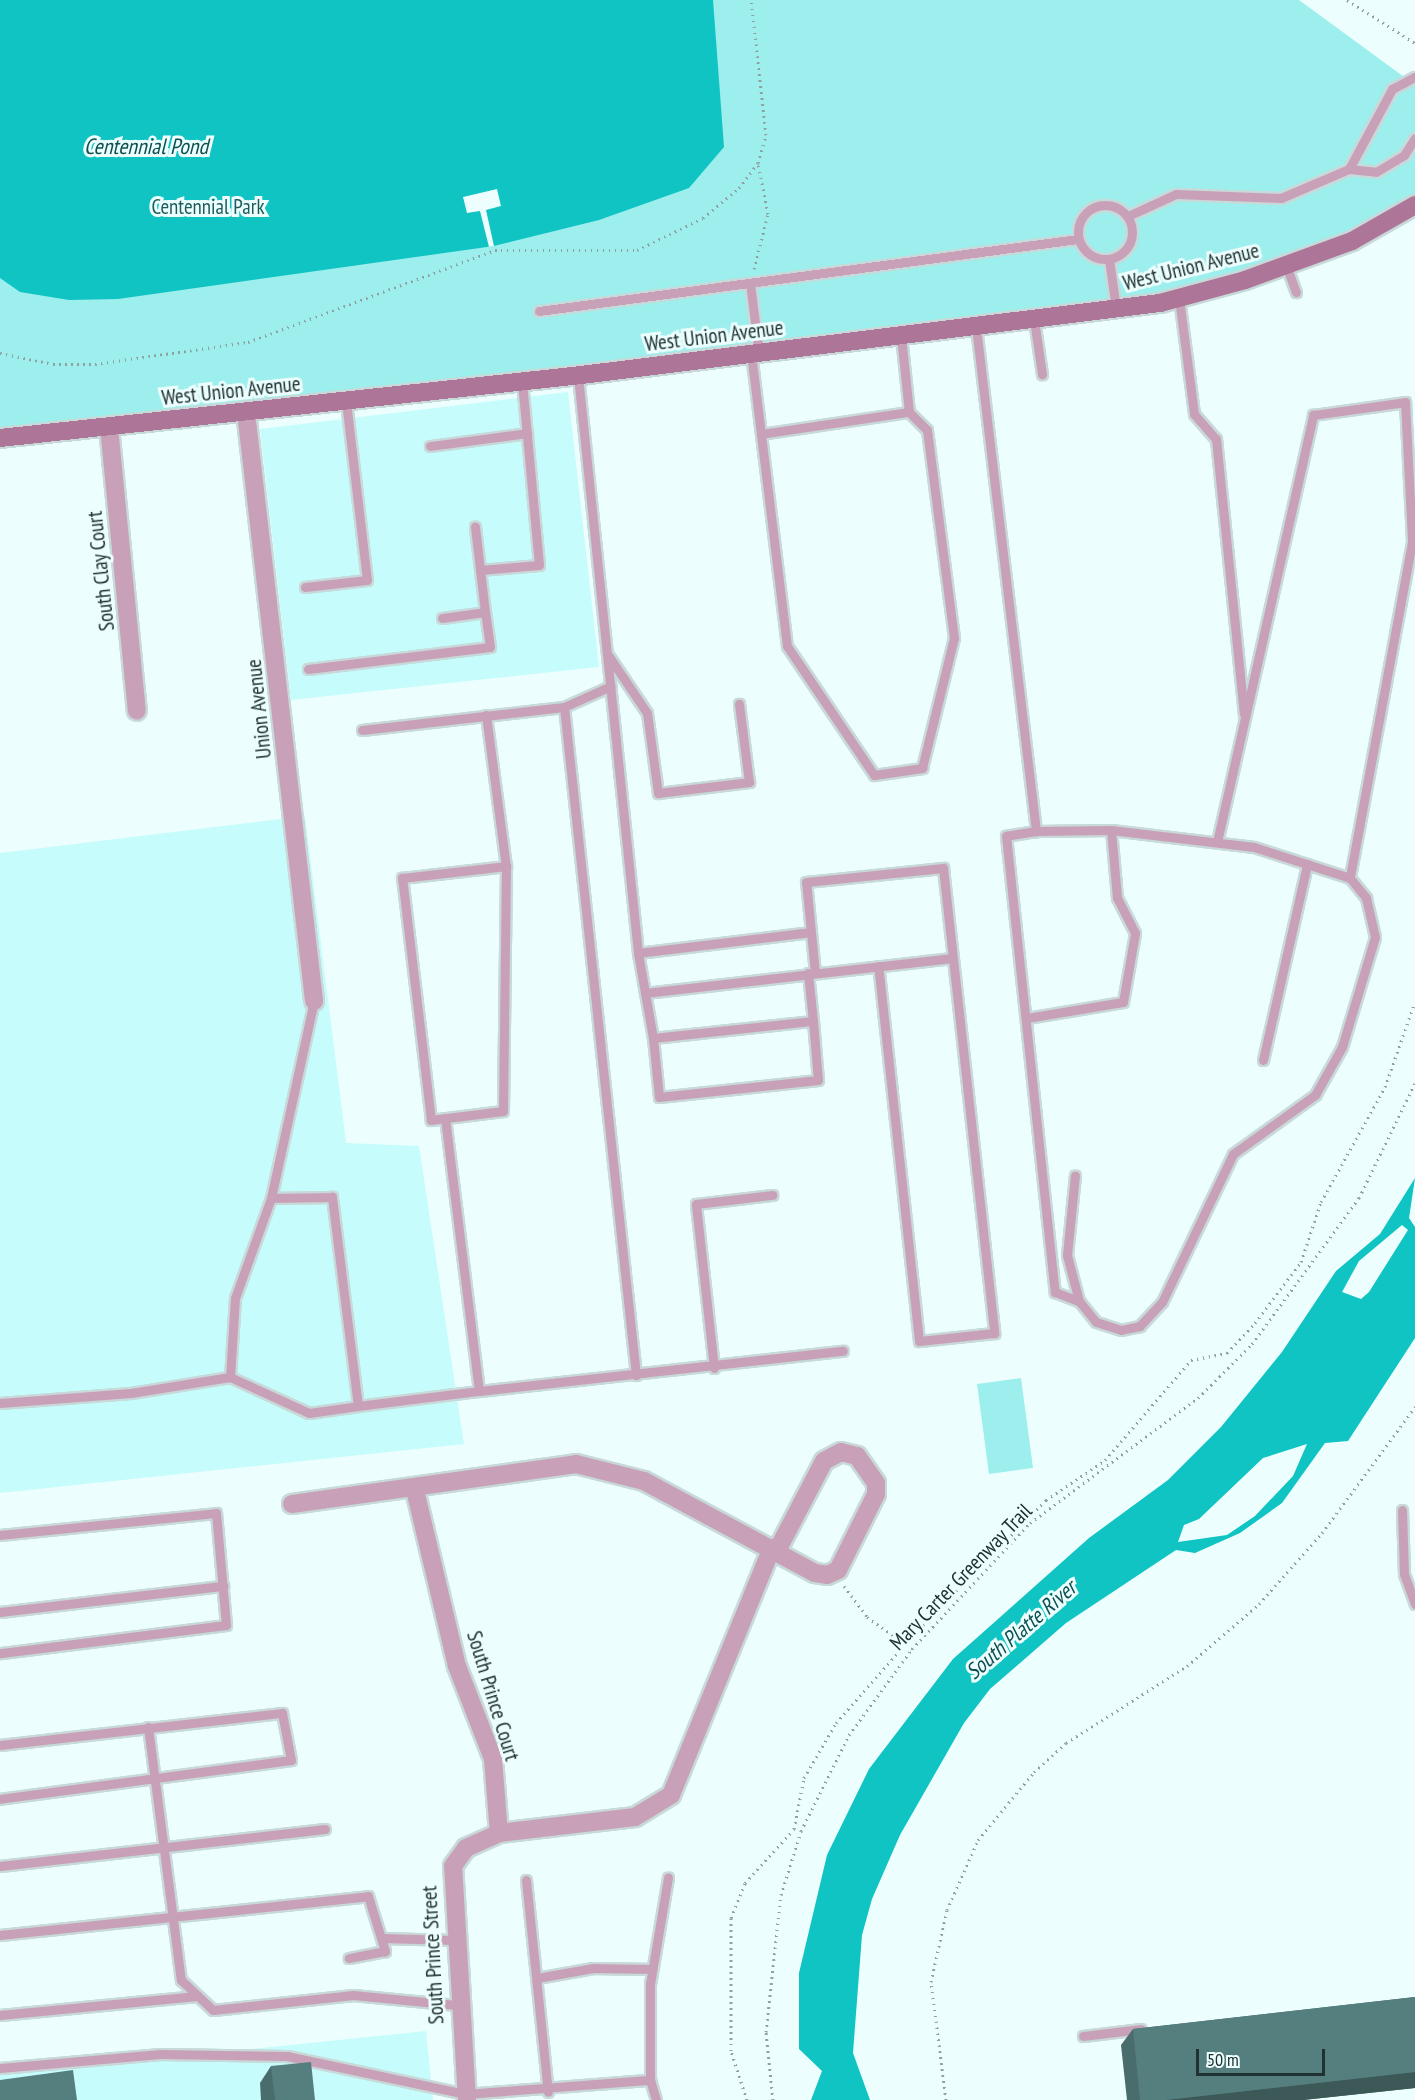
<!DOCTYPE html>
<style>
body{margin:0}
#map{position:relative;width:1415px;height:2100px;overflow:hidden;background:#edfefe;font-family:"PT Sans Narrow",sans-serif}
div>[style]{position:absolute}
[style*='--x']{left:calc(var(--x)*1px);top:calc(var(--y)*1px);width:calc(var(--w)*1px);rotate:calc(var(--a)*1deg)}
.built>*{inset:0;background:#c6fdfc}
.green>*{inset:0;background:#9cefed}
.water>*{inset:0;background:#0fc4c3}
.pier>*{inset:0;background:#edfefe}
.path>*{height:3px;margin-top:-1.5px;transform-origin:0;background:repeating-linear-gradient(90deg,#90a1a1 0 1.5px,transparent 0 6px)}
.roads{filter:drop-shadow(2px 0 #c8d9d9) drop-shadow(-2px 0 #c8d9d9) drop-shadow(0 2px #c8d9d9) drop-shadow(0 -2px #c8d9d9)}
.lane>*{height:9px;margin:-4.5px;padding:0 4.5px;transform-origin:4.5px;border-radius:4.5px;background:#c8a1b8}
.lane>.ring{margin:-4.5px;padding:0;box-sizing:content-box;background:none;border:9px solid #c8a1b8;border-radius:50%}
.street>*{height:18px;margin:-9px;padding:0 9px;transform-origin:9px;border-radius:9px;background:#c8a1b8}
.secondary>*{height:18px;margin:-9px;padding:0 9px;transform-origin:9px;border-radius:9px;background:#ad7598}
.wall>*{inset:0;background:#496d6c}
.shaded-wall>*{inset:0;background:#3c5958}
.building>*{inset:0;background:#557f7e}
span{translate:-50% -50%;white-space:nowrap;text-align:center;line-height:1.15;-webkit-text-stroke:6px #edfefe;paint-order:stroke}
.park-label{font-size:21px;color:#1e5c5b}
.street-label{font-size:21px;color:#203131}
.water-label{font-size:22px;color:#0e5050;font-style:italic}
.scale{position:absolute;left:1196px;top:2049px;width:129px;height:27px;box-sizing:border-box;border:3px solid #203131;border-top:0;padding-left:8px;font-size:18px;line-height:21px;white-space:nowrap;color:#203131;-webkit-text-stroke:4px #edfefe;paint-order:stroke}
</style>
<div id="map">
<div class="built">
<i style="clip-path:polygon(568px 392px,599px 667px,291px 700px,260px 429px)"></i>
<i style="clip-path:polygon(305px 816px,346px 1143px,419px 1146px,464px 1444px,0 1493px,0 853px)"></i>
<i style="clip-path:polygon(426px 2031px,433px 2100px,0 2100px,0 2075px)"></i>
</div>
<div class="green">
<i style="clip-path:polygon(0 0,1299px 0,1415px 85px,1415px 205px,1352px 241px,1179px 298px,0 438px)"></i>
<i style="clip-path:polygon(1021px 1378px,1033px 1468px,989px 1474px,977px 1384px)"></i>
</div>
<div class="water">
<i style="clip-path:polygon(0 0,713px 0,724px 147px,689px 188px,599px 220px,494px 246px,118px 299px,69px 300px,20px 292px,0 278px)"></i>
<i style="clip-path:polygon(evenodd,1415px 1178px,1409px 1218px,1415px 1227px,1415px 1338px,1348px 1441px,1325px 1443px,1282px 1503px,1240px 1533px,1195px 1553px,1176px 1550px,1066px 1623px,990px 1689px,964px 1723px,900px 1835px,872px 1899px,862px 1935px,853px 2053px,870px 2100px,811px 2100px,822px 2071px,799px 2049px,799px 1973px,827px 1855px,869px 1769px,953px 1659px,1089px 1538px,1168px 1480px,1221px 1427px,1282px 1352px,1336px 1271px,1380px 1234px,1415px 1178px,1402px 1225px,1408px 1230px,1369px 1292px,1361px 1299px,1342px 1292px,1359px 1261px,1402px 1225px,1415px 1178px,1307px 1444px,1293px 1476px,1255px 1516px,1227px 1535px,1178px 1542px,1184px 1525px,1199px 1519px,1263px 1458px,1307px 1444px)"></i>
</div>
<div class="pier">
<i style="clip-path:polygon(497px 189px,501px 206px,486px 210px,494px 246px,489px 247px,480px 211px,467px 213px,463px 197px)"></i>
</div>
<div class="path">
<i style="--x:1347;--y:0;--w:80;--a:32.3"></i>
<i style="--x:754;--y:269;--w:57;--a:-75.7"></i>
<i style="--x:768;--y:214;--w:52;--a:-101.1"></i>
<i style="--x:0;--y:353;--w:54;--a:11.7"></i>
<i style="--x:53;--y:364;--w:42;--a:0"></i>
<i style="--x:95;--y:364;--w:155;--a:-8.2"></i>
<i style="--x:248;--y:342;--w:264;--a:-20.4"></i>
<i style="--x:495;--y:250;--w:142;--a:0"></i>
<i style="--x:637;--y:250;--w:73;--a:-25.9"></i>
<i style="--x:703;--y:218;--w:47;--a:-39.8"></i>
<i style="--x:739;--y:188;--w:31;--a:-53"></i>
<i style="--x:758;--y:163;--w:29;--a:-74"></i>
<i style="--x:766;--y:135;--w:136;--a:-96.3"></i>
<i style="--x:844;--y:1586;--w:39;--a:53"></i>
<i style="--x:867;--y:1617;--w:55;--a:35.4"></i>
<i style="--x:910;--y:1638;--w:194;--a:-45.4"></i>
<i style="--x:1046;--y:1500;--w:71;--a:-34.1"></i>
<i style="--x:1105;--y:1460;--w:132;--a:-49.3"></i>
<i style="--x:1191;--y:1360;--w:37;--a:-11"></i>
<i style="--x:1227;--y:1353;--w:41;--a:-47"></i>
<i style="--x:1255;--y:1323;--w:76;--a:-53"></i>
<i style="--x:1301;--y:1262;--w:63;--a:-71.6"></i>
<i style="--x:1321;--y:1202;--w:132;--a:-60.9"></i>
<i style="--x:1385;--y:1087;--w:90;--a:-70.6"></i>
<i style="--x:747;--y:2100;--w:52;--a:-108.1"></i>
<i style="--x:731;--y:2051;--w:133;--a:-90"></i>
<i style="--x:731;--y:1918;--w:38;--a:-68"></i>
<i style="--x:745;--y:1883;--w:73;--a:-47.8"></i>
<i style="--x:794;--y:1829;--w:52;--a:-78.9"></i>
<i style="--x:804;--y:1778;--w:64;--a:-59.8"></i>
<i style="--x:836;--y:1723;--w:100;--a:-48.7"></i>
<i style="--x:773;--y:2100;--w:68;--a:-95.9"></i>
<i style="--x:766;--y:2032;--w:138;--a:-83.8"></i>
<i style="--x:781;--y:1895;--w:67;--a:-72.6"></i>
<i style="--x:801;--y:1831;--w:107;--a:-63.4"></i>
<i style="--x:849;--y:1735;--w:107;--a:-53.8"></i>
<i style="--x:912;--y:1649;--w:173;--a:-46.9"></i>
<i style="--x:1030;--y:1523;--w:209;--a:-36.7"></i>
<i style="--x:1198;--y:1398;--w:76;--a:-45"></i>
<i style="--x:1252;--y:1344;--w:181;--a:-53.8"></i>
<i style="--x:1359;--y:1198;--w:128;--a:-64"></i>
<i style="--x:946;--y:2100;--w:119;--a:-97.2"></i>
<i style="--x:931;--y:1982;--w:74;--a:-77.5"></i>
<i style="--x:947;--y:1910;--w:77;--a:-66.1"></i>
<i style="--x:978;--y:1840;--w:88;--a:-50.5"></i>
<i style="--x:1034;--y:1772;--w:43;--a:-42.2"></i>
<i style="--x:1066;--y:1743;--w:143;--a:-32.5"></i>
<i style="--x:1187;--y:1666;--w:95;--a:-40.7"></i>
<i style="--x:1259;--y:1604;--w:95;--a:-48.4"></i>
<i style="--x:1322;--y:1533;--w:157;--a:-53.6"></i>
</div>
<div class="roads">
<div class="lane">
<i style="--x:1349;--y:169;--w:91;--a:-61.7"></i>
<i style="--x:1392;--y:89;--w:26;--a:-28"></i>
<i class="ring" style="left:1078px;top:205px;width:45px;height:45px"></i>
<i style="--x:1128;--y:216;--w:53;--a:-24.6"></i>
<i style="--x:1176;--y:194;--w:105;--a:2.2"></i>
<i style="--x:1281;--y:198;--w:74;--a:-23.1"></i>
<i style="--x:1349;--y:169;--w:27;--a:6"></i>
<i style="--x:1376;--y:172;--w:33;--a:-31"></i>
<i style="--x:1404;--y:155;--w:20;--a:-57"></i>
<i style="--x:1109;--y:259;--w:50;--a:82"></i>
<i style="--x:1286;--y:265;--w:29;--a:70"></i>
<i style="--x:750;--y:283;--w:72;--a:82.8"></i>
<i style="--x:1179;--y:298;--w:117;--a:82.6"></i>
<i style="--x:1194;--y:414;--w:33;--a:49"></i>
<i style="--x:1216;--y:439;--w:276;--a:84.2"></i>
<i style="--x:539;--y:311;--w:544;--a:-7.61"></i>
<i style="--x:1034;--y:320;--w:55;--a:81.6"></i>
<i style="--x:976;--y:327;--w:508;--a:83.21"></i>
<i style="--x:1036;--y:831;--w:75;--a:-0.8"></i>
<i style="--x:1111;--y:830;--w:144;--a:6.8"></i>
<i style="--x:1254;--y:847;--w:101;--a:17.9"></i>
<i style="--x:1350;--y:878;--w:26;--a:51"></i>
<i style="--x:1366;--y:898;--w:40;--a:77"></i>
<i style="--x:1375;--y:937;--w:115;--a:106.7"></i>
<i style="--x:1342;--y:1047;--w:55;--a:119.4"></i>
<i style="--x:1315;--y:1095;--w:101;--a:144.3"></i>
<i style="--x:1233;--y:1154;--w:164;--a:115.6"></i>
<i style="--x:1162;--y:1302;--w:33;--a:133"></i>
<i style="--x:1140;--y:1326;--w:19;--a:168"></i>
<i style="--x:1121;--y:1330;--w:26;--a:-162"></i>
<i style="--x:1096;--y:1322;--w:27;--a:-129"></i>
<i style="--x:1079;--y:1301;--w:48;--a:-104.6"></i>
<i style="--x:1067;--y:1255;--w:80;--a:-84.3"></i>
<i style="--x:751;--y:353;--w:295;--a:83"></i>
<i style="--x:787;--y:646;--w:156;--a:56"></i>
<i style="--x:874;--y:775;--w:49;--a:-8.3"></i>
<i style="--x:922;--y:768;--w:134;--a:-76.2"></i>
<i style="--x:954;--y:638;--w:210;--a:-97.4"></i>
<i style="--x:927;--y:430;--w:25;--a:-135"></i>
<i style="--x:909;--y:412;--w:76;--a:-96"></i>
<i style="--x:578;--y:376;--w:580;--a:84.06"></i>
<i style="--x:638;--y:953;--w:174;--a:-6.9"></i>
<i style="--x:761;--y:434;--w:150;--a:-8.5"></i>
<i style="--x:430;--y:446;--w:98;--a:-7.6"></i>
<i style="--x:480;--y:570;--w:59;--a:-4.8"></i>
<i style="--x:539;--y:565;--w:184;--a:-95.3"></i>
<i style="--x:305;--y:587;--w:62;--a:-6.4"></i>
<i style="--x:367;--y:580;--w:180;--a:-96.7"></i>
<i style="--x:442;--y:618;--w:43;--a:-7.9"></i>
<i style="--x:485;--y:612;--w:86;--a:-96.7"></i>
<i style="--x:608;--y:655;--w:70;--a:56.1"></i>
<i style="--x:647;--y:713;--w:81;--a:82.2"></i>
<i style="--x:658;--y:793;--w:92;--a:-6.9"></i>
<i style="--x:749;--y:782;--w:79;--a:-97.3"></i>
<i style="--x:308;--y:669;--w:183;--a:-6.9"></i>
<i style="--x:490;--y:647;--w:35;--a:-98"></i>
<i style="--x:564;--y:707;--w:672;--a:83.85"></i>
<i style="--x:486;--y:715;--w:152;--a:82.5"></i>
<i style="--x:506;--y:866;--w:245;--a:90.7"></i>
<i style="--x:503;--y:1111;--w:73;--a:172.9"></i>
<i style="--x:431;--y:1120;--w:244;--a:-96.8"></i>
<i style="--x:402;--y:878;--w:105;--a:-6.6"></i>
<i style="--x:362;--y:730;--w:203;--a:-6.5"></i>
<i style="--x:564;--y:707;--w:51;--a:-24.1"></i>
<i style="--x:1036;--y:831;--w:30;--a:171"></i>
<i style="--x:1006;--y:836;--w:459;--a:83.9"></i>
<i style="--x:1055;--y:1292;--w:26;--a:21"></i>
<i style="--x:1217;--y:842;--w:438;--a:-77.3"></i>
<i style="--x:1313;--y:415;--w:93;--a:-8"></i>
<i style="--x:1405;--y:402;--w:140;--a:87.1"></i>
<i style="--x:1412;--y:542;--w:342;--a:100.5"></i>
<i style="--x:638;--y:953;--w:86;--a:80"></i>
<i style="--x:808;--y:973;--w:48;--a:84.1"></i>
<i style="--x:813;--y:1021;--w:59;--a:85.2"></i>
<i style="--x:818;--y:1080;--w:160;--a:173.9"></i>
<i style="--x:659;--y:1097;--w:59;--a:-95.8"></i>
<i style="--x:653;--y:1038;--w:161;--a:-6.1"></i>
<i style="--x:815;--y:973;--w:91;--a:-95.6"></i>
<i style="--x:806;--y:882;--w:138;--a:-5.8"></i>
<i style="--x:943;--y:868;--w:468;--a:83.7"></i>
<i style="--x:994;--y:1333;--w:75;--a:173.9"></i>
<i style="--x:919;--y:1341;--w:377;--a:-96.2"></i>
<i style="--x:645;--y:993;--w:307;--a:-6.5"></i>
<i style="--x:1027;--y:1018;--w:97;--a:-9.5"></i>
<i style="--x:1123;--y:1002;--w:70;--a:-80.1"></i>
<i style="--x:1135;--y:933;--w:39;--a:-117"></i>
<i style="--x:1117;--y:898;--w:68;--a:-95"></i>
<i style="--x:1263;--y:1060;--w:201;--a:-77.3"></i>
<i style="--x:445;--y:1118;--w:275;--a:82.9"></i>
<i style="--x:479;--y:1391;--w:366;--a:-6.3"></i>
<i style="--x:714;--y:1368;--w:165;--a:-96.3"></i>
<i style="--x:696;--y:1204;--w:77;--a:-6.8"></i>
<i style="--x:230;--y:1377;--w:87;--a:24.5"></i>
<i style="--x:309;--y:1413;--w:49;--a:-8.1"></i>
<i style="--x:358;--y:1406;--w:211;--a:-97.1"></i>
<i style="--x:332;--y:1197;--w:61;--a:179.1"></i>
<i style="--x:0;--y:1403;--w:131;--a:-4.4"></i>
<i style="--x:131;--y:1393;--w:100;--a:-9.2"></i>
<i style="--x:230;--y:1377;--w:79;--a:-86.4"></i>
<i style="--x:235;--y:1298;--w:106;--a:-70.2"></i>
<i style="--x:271;--y:1198;--w:202;--a:-77.7"></i>
<i style="--x:358;--y:1406;--w:122;--a:-7.1"></i>
<i style="--x:1402;--y:1510;--w:64;--a:88.2"></i>
<i style="--x:1404;--y:1574;--w:32;--a:70"></i>
<i style="--x:0;--y:1535;--w:217;--a:-5.8"></i>
<i style="--x:216;--y:1513;--w:112;--a:84.9"></i>
<i style="--x:226;--y:1625;--w:228;--a:172.9"></i>
<i style="--x:0;--y:1612;--w:225;--a:-6.7"></i>
<i style="--x:148;--y:1727;--w:255;--a:82.6"></i>
<i style="--x:181;--y:1980;--w:44;--a:43.2"></i>
<i style="--x:213;--y:2010;--w:141;--a:-6.1"></i>
<i style="--x:353;--y:1995;--w:104;--a:5.5"></i>
<i style="--x:0;--y:1745;--w:284;--a:-6.5"></i>
<i style="--x:282;--y:1713;--w:48;--a:79.2"></i>
<i style="--x:291;--y:1760;--w:294;--a:172.4"></i>
<i style="--x:0;--y:1866;--w:327;--a:-6.5"></i>
<i style="--x:526;--y:1880;--w:213;--a:84.1"></i>
<i style="--x:0;--y:1935;--w:370;--a:-6"></i>
<i style="--x:368;--y:1896;--w:58;--a:72.8"></i>
<i style="--x:385;--y:1951;--w:37;--a:169"></i>
<i style="--x:381;--y:1938;--w:73;--a:1.6"></i>
<i style="--x:537;--y:1978;--w:57;--a:-10.1"></i>
<i style="--x:593;--y:1968;--w:59;--a:1"></i>
<i style="--x:0;--y:2015;--w:198;--a:-5.5"></i>
<i style="--x:1083;--y:2036;--w:58;--a:-6.9"></i>
<i style="--x:0;--y:2068;--w:161;--a:-5"></i>
<i style="--x:160;--y:2054;--w:127;--a:0.9"></i>
<i style="--x:287;--y:2056;--w:183;--a:12"></i>
<i style="--x:466;--y:2094;--w:185;--a:-4.4"></i>
<i style="--x:650;--y:2080;--w:21;--a:73"></i>
<i style="--x:650;--y:2080;--w:96;--a:-90"></i>
<i style="--x:650;--y:1984;--w:108;--a:-80.4"></i>
</div>
<div class="street">
<i style="--x:246;--y:412;--w:593;--a:83.41"></i>
<i style="--x:109;--y:427;--w:285;--a:84.4"></i>
<i style="--x:415;--y:1490;--w:181;--a:76.6"></i>
<i style="--x:457;--y:1666;--w:100;--a:68.8"></i>
<i style="--x:493;--y:1759;--w:74;--a:85.4"></i>
<i style="--x:292;--y:1504;--w:287;--a:-8"></i>
<i style="--x:576;--y:1464;--w:70;--a:14"></i>
<i style="--x:644;--y:1481;--w:194;--a:28.3"></i>
<i style="--x:815;--y:1573;--w:12;--a:9"></i>
<i style="--x:827;--y:1575;--w:12;--a:-24"></i>
<i style="--x:838;--y:1570;--w:85;--a:-63.4"></i>
<i style="--x:876;--y:1494;--w:11;--a:-90"></i>
<i style="--x:876;--y:1483;--w:33;--a:-125"></i>
<i style="--x:857;--y:1456;--w:16;--a:-166"></i>
<i style="--x:841;--y:1452;--w:19;--a:152"></i>
<i style="--x:824;--y:1461;--w:102;--a:117.6"></i>
<i style="--x:467;--y:2100;--w:234;--a:-93.4"></i>
<i style="--x:453;--y:1866;--w:22;--a:-54"></i>
<i style="--x:466;--y:1848;--w:36;--a:-24"></i>
<i style="--x:499;--y:1833;--w:137;--a:-6.7"></i>
<i style="--x:635;--y:1817;--w:42;--a:-31.4"></i>
<i style="--x:671;--y:1795;--w:267;--a:-67.8"></i>
</div>
<div class="secondary">
<i style="--x:0;--y:438;--w:576;--a:-6.18"></i>
<i style="--x:573;--y:376;--w:592;--a:-7.09"></i>
<i style="--x:1160;--y:303;--w:88;--a:-15.1"></i>
<i style="--x:1245;--y:280;--w:114;--a:-20"></i>
<i style="--x:1352;--y:241;--w:73;--a:-29.7"></i>
</div>
</div>
<div class="wall">
<i style="clip-path:polygon(1415px 1997px,1415px 2088px,1303px 2100px,1127px 2100px,1121px 2045px,1133px 2029px)"></i>
<i style="clip-path:polygon(271px 2066px,315px 2100px,261px 2100px,260px 2083px)"></i>
</div>
<div class="shaded-wall">
<i style="clip-path:polygon(1415px 2072px,1415px 2088px,1303px 2100px,1166px 2100px)"></i>
</div>
<div class="building">
<i style="clip-path:polygon(1415px 1997px,1415px 2072px,1166px 2100px,1140px 2100px,1133px 2029px)"></i>
<i style="clip-path:polygon(311px 2062px,315px 2100px,275px 2100px,271px 2066px)"></i>
<i style="clip-path:polygon(73px 2070px,77px 2100px,0 2100px,0 2080px)"></i>
</div>
<div class="park-label">
<span style="left:208px;top:207px">Centennial Park</span>
</div>
<div class="street-label">
<span style="left:1191px;top:267px;rotate:-14deg">West Union Avenue</span>
<span style="left:714px;top:336px;rotate:-7deg">West Union Avenue</span>
<span style="left:231px;top:391px;rotate:-6deg">West Union Avenue</span>
<span style="left:101px;top:571px;rotate:-96deg">South Clay Court</span>
<span style="left:259px;top:709px;rotate:-96deg">Union Avenue</span>
<span style="left:961px;top:1577px;rotate:-46deg">Mary Carter Greenway Trail</span>
<span style="left:493px;top:1696px;rotate:73deg">South Prince Court</span>
<span style="left:433px;top:1955px;rotate:-93deg">South Prince Street</span>
</div>
<div class="water-label">
<span style="left:146px;top:147px">Centennial Pond</span>
<span style="left:1021px;top:1630px;rotate:-41deg">South Platte River</span>
</div>
<div class="scale">50 m</div>
</div>
